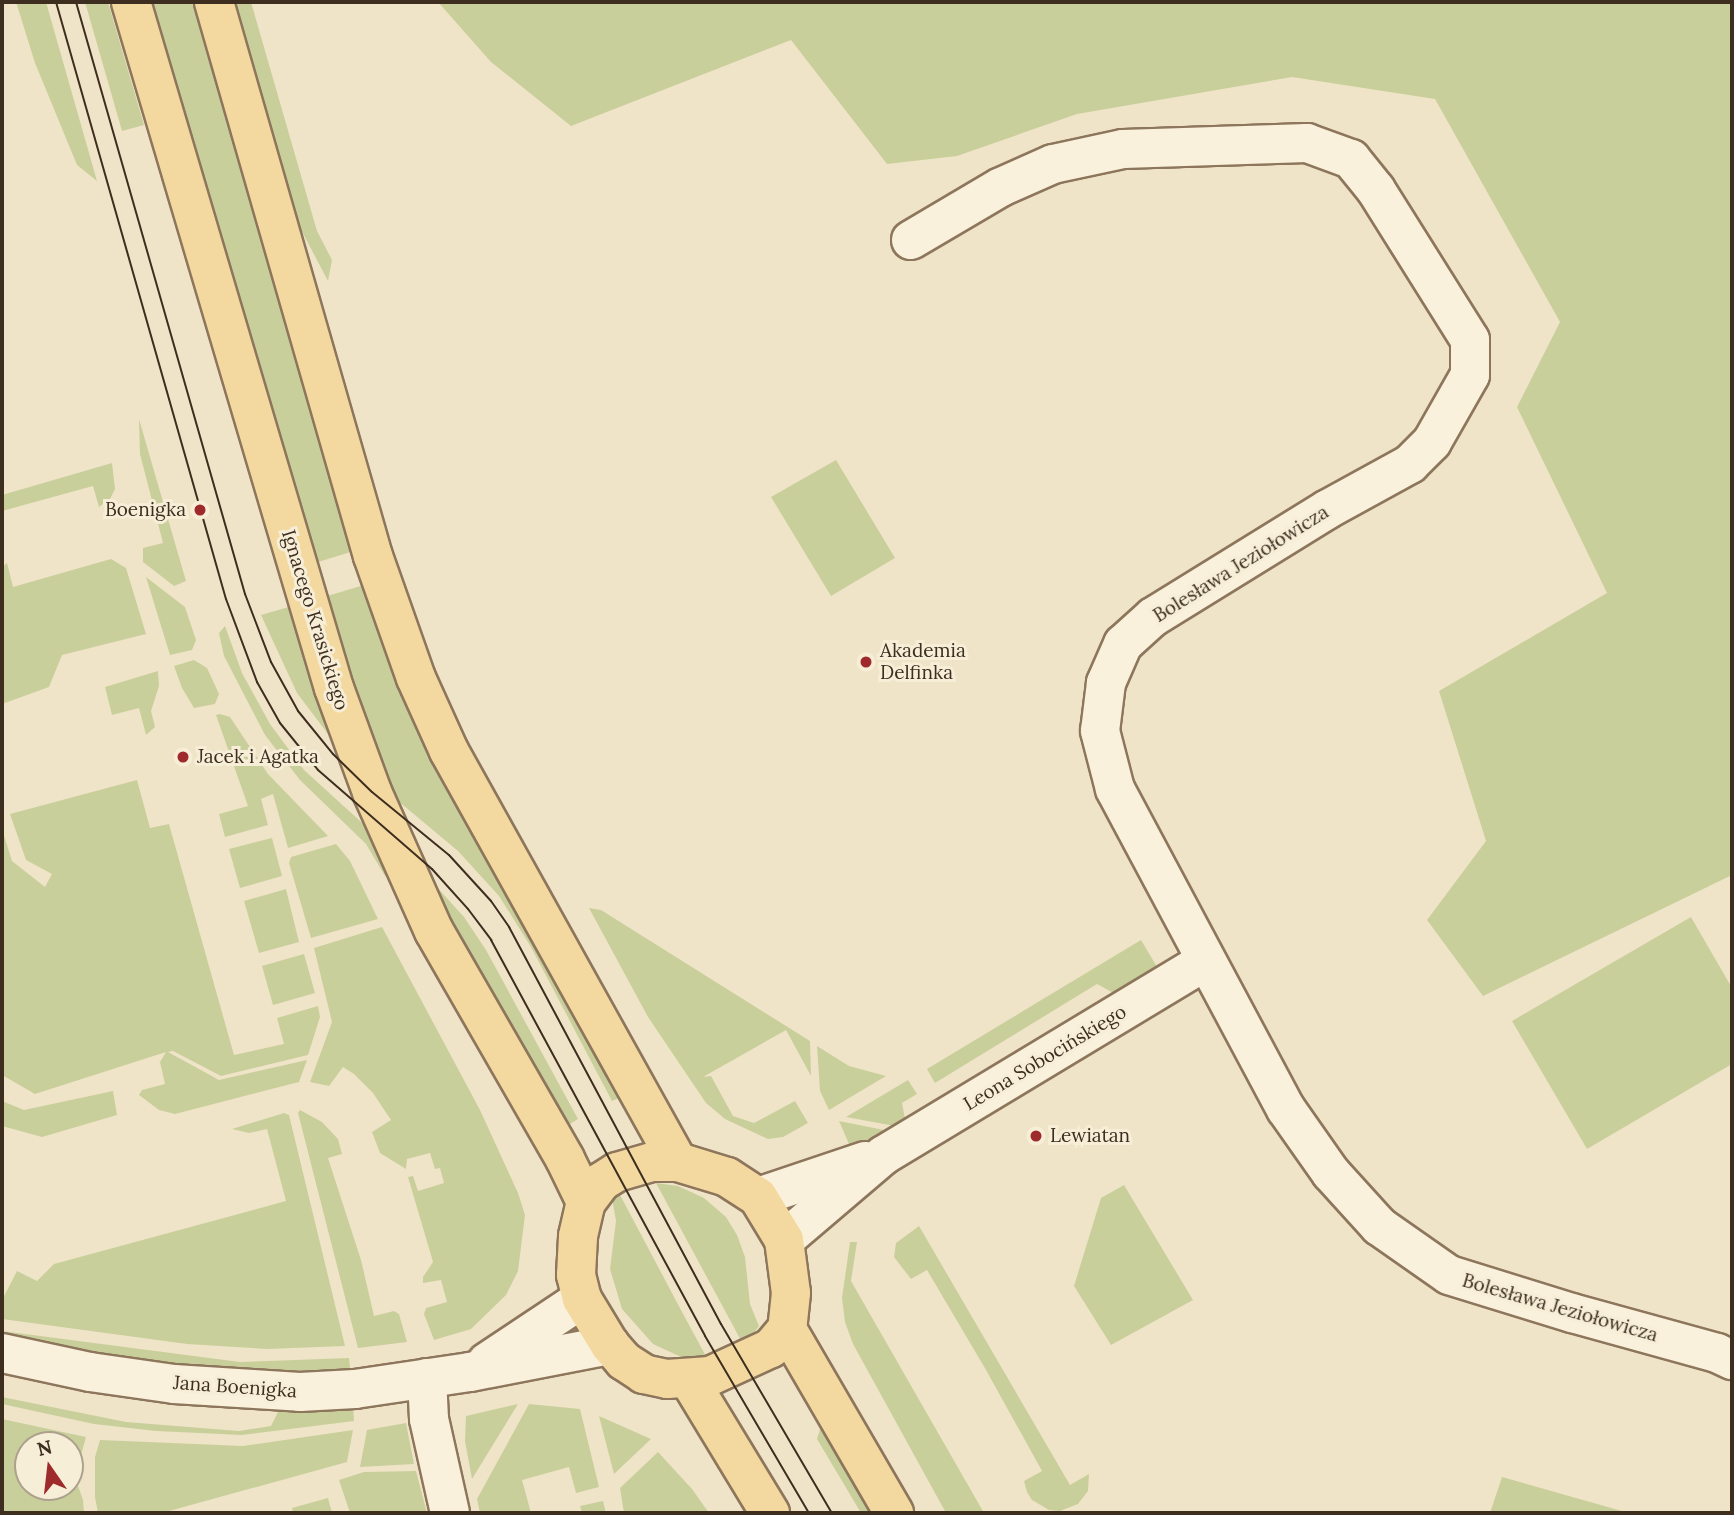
<!DOCTYPE html>
<meta charset="utf-8">
<style>
body{margin:0}
#map{position:relative;width:1734px;height:1515px;overflow:hidden;background:#f0e4c8;font-family:Lora,serif}
div>[style]{position:absolute}
[style*='--x']{left:calc(var(--x)*1px);top:calc(var(--y)*1px);width:calc(var(--w)*1px);rotate:calc(var(--a)*1deg)}
.green>*{inset:0;background:#c9cf9b}
.roads{filter:drop-shadow(2px 0 #8d765c) drop-shadow(-2px 0 #8d765c) drop-shadow(0 2px #8d765c) drop-shadow(0 -2px #8d765c)}
.minor>*{height:38px;margin:-19px;padding:0 19px;transform-origin:19px;border-radius:19px;background:#faf1dc}
.major>*{height:38px;margin:-19px;padding:0 19px;transform-origin:19px;border-radius:19px;background:#f3d9a0}
.tram>*{height:2px;margin:-1px;padding:0 1px;transform-origin:1px;border-radius:1px;background:#3d2e20}
.dots>*{width:19px;height:19px;translate:-50% -50%;box-sizing:border-box;border:4px solid #f7eed8;border-radius:50%}
span{translate:-50% -50%;white-space:nowrap;text-align:center;line-height:1.15;-webkit-text-stroke:6px #f7eed8;paint-order:stroke}
.poi-label{font-size:19px;color:#3d2e20}
.right{translate:-100% -50%;text-align:right}
.left{translate:0 -50%;text-align:left}
.street-label{font-size:19px;color:#3d2e20}
.frame{position:absolute;inset:0;border:4px solid #3d2e20;pointer-events:none}
.north{position:absolute;left:14px;top:1431px;width:70px;height:70px;box-sizing:border-box;background:#f7eed8;border:2px solid #ada18e;border-radius:50%;rotate:346deg;font-size:19px;font-weight:700;line-height:28px;text-align:center;color:#3d2e20}
.north::after{content:'';display:block;margin:auto;width:24px;height:32px;background:#9e2a2b;clip-path:polygon(50% 0,100% 100%,50% 72%,0 100%)}
</style>
<div id="map">
<div class="green">
<i style="clip-path:polygon(16px 2px,46px 2px,97px 181px,77px 165px,35px 63px)"></i>
<i style="clip-path:polygon(85px 2px,108px 2px,144px 125px,122px 131px)"></i>
<i style="clip-path:polygon(150px 2px,194px 2px,354px 551px,315px 563px,245px 316px,198px 176px)"></i>
<i style="clip-path:polygon(233px 2px,251px 2px,317px 231px,332px 260px,328px 281px,298px 224px)"></i>
<i style="clip-path:polygon(438px 2px,1732px 2px,1732px 875px,1483px 996px,1427px 920px,1486px 841px,1439px 691px,1607px 593px,1517px 407px,1560px 322px,1435px 99px,1292px 77px,1077px 114px,957px 156px,887px 164px,791px 40px,571px 126px,491px 62px)"></i>
<i style="clip-path:polygon(139px 419px,186px 581px,174px 586px,143px 562px,143px 548px,163px 543px,140px 454px)"></i>
<i style="clip-path:polygon(836px 460px,895px 558px,831px 596px,771px 497px)"></i>
<i style="clip-path:polygon(112px 463px,115px 489px,110px 499px,99px 507px,93px 486px,2px 511px,2px 495px)"></i>
<i style="clip-path:polygon(111px 559px,126px 568px,146px 634px,62px 655px,49px 687px,2px 704px,2px 567px,7px 563px,13px 587px)"></i>
<i style="clip-path:polygon(146px 577px,185px 607px,196px 640px,192px 650px,170px 655px)"></i>
<i style="clip-path:polygon(364px 585px,623px 1096px,612px 1101px,531px 947px,499px 896px,458px 851px,391px 795px,324px 597px)"></i>
<i style="clip-path:polygon(292px 606px,337px 746px,297px 693px,261px 615px)"></i>
<i style="clip-path:polygon(225px 626px,242px 673px,270px 724px,304px 770px,370px 830px,390px 874px,385px 876px,366px 844px,300px 780px,265px 735px,224px 656px,219px 633px)"></i>
<i style="clip-path:polygon(194px 660px,207px 668px,219px 694px,215px 704px,194px 708px,182px 688px,174px 666px)"></i>
<i style="clip-path:polygon(158px 671px,159px 686px,151px 711px,155px 727px,146px 735px,139px 708px,112px 715px,105px 687px)"></i>
<i style="clip-path:polygon(220px 714px,230px 717px,268px 774px,328px 836px,288px 848px,273px 794px,261px 799px,268px 825px,225px 837px,219px 814px,248px 806px,216px 715px)"></i>
<i style="clip-path:polygon(137px 780px,150px 828px,169px 824px,234px 1055px,284px 1044px,277px 1018px,318px 1006px,320px 1017px,308px 1055px,221px 1076px,173px 1051px,168px 1052px,219px 1080px,307px 1060px,299px 1082px,175px 1114px,159px 1110px,139px 1095px,142px 1090px,165px 1084px,160px 1062px,166px 1052px,35px 1094px,2px 1075px,2px 829px,12px 861px,45px 887px,52px 874px,26px 860px,10px 814px)"></i>
<i style="clip-path:polygon(272px 838px,282px 876px,240px 888px,229px 849px)"></i>
<i style="clip-path:polygon(336px 844px,350px 861px,378px 919px,311px 938px,289px 863px,291px 857px)"></i>
<i style="clip-path:polygon(434px 884px,464px 917px,486px 950px,578px 1119px,565px 1127px,466px 955px)"></i>
<i style="clip-path:polygon(286px 889px,299px 942px,259px 953px,244px 901px)"></i>
<i style="clip-path:polygon(589px 908px,601px 910px,810px 1041px,811px 1076px,786px 1030px,703px 1077px,711px 1076px,733px 1116px,754px 1123px,795px 1101px,808px 1123px,783px 1137px,768px 1139px,725px 1119px,706px 1103px,648px 1017px)"></i>
<i style="clip-path:polygon(1691px 917px,1732px 988px,1732px 1064px,1587px 1149px,1512px 1021px)"></i>
<i style="clip-path:polygon(382px 927px,480px 1110px,518px 1193px,525px 1215px,518px 1271px,506px 1295px,471px 1329px,434px 1340px,424px 1314px,426px 1308px,447px 1302px,441px 1280px,423px 1283px,423px 1277px,433px 1262px,408px 1177px,413px 1176px,418px 1191px,444px 1183px,440px 1168px,435px 1169px,430px 1153px,407px 1159px,406px 1169px,380px 1153px,372px 1132px,391px 1120px,373px 1093px,354px 1074px,343px 1067px,329px 1086px,310px 1082px,332px 1022px,314px 948px)"></i>
<i style="clip-path:polygon(1141px 940px,1160px 972px,1121px 997px,1097px 984px,935px 1083px,927px 1069px)"></i>
<i style="clip-path:polygon(304px 954px,315px 993px,273px 1005px,262px 966px)"></i>
<i style="clip-path:polygon(817px 1046px,849px 1066px,886px 1076px,829px 1110px,820px 1091px)"></i>
<i style="clip-path:polygon(908px 1080px,917px 1094px,902px 1103px,905px 1119px,900px 1127px,846px 1117px)"></i>
<i style="clip-path:polygon(113px 1091px,117px 1115px,42px 1137px,2px 1126px,2px 1101px,24px 1110px)"></i>
<i style="clip-path:polygon(300px 1110px,322px 1122px,338px 1139px,342px 1154px,328px 1158px,361px 1260px,374px 1316px,394px 1311px,399px 1314px,407px 1342px,358px 1348px,298px 1113px)"></i>
<i style="clip-path:polygon(284px 1113px,289px 1115px,345px 1346px,267px 1349px,187px 1344px,2px 1319px,2px 1300px,17px 1271px,37px 1281px,54px 1264px,286px 1201px,267px 1129px,249px 1133px,232px 1129px)"></i>
<i style="clip-path:polygon(839px 1121px,894px 1132px,863px 1149px,849px 1144px)"></i>
<i style="clip-path:polygon(656px 1183px,678px 1186px,704px 1198px,726px 1217px,737px 1235px,745px 1257px,750px 1304px,759px 1326px,744px 1346px)"></i>
<i style="clip-path:polygon(1124px 1185px,1193px 1300px,1111px 1345px,1074px 1286px,1101px 1198px)"></i>
<i style="clip-path:polygon(619px 1193px,681px 1310px,708px 1360px,681px 1357px,653px 1344px,622px 1309px,610px 1269px,616px 1221px,612px 1198px)"></i>
<i style="clip-path:polygon(919px 1226px,1070px 1485px,1089px 1474px,1088px 1491px,1078px 1504px,1060px 1511px,1049px 1510px,1032px 1500px,1027px 1492px,1024px 1481px,1042px 1471px,986px 1370px,927px 1270px,911px 1279px,894px 1257px,896px 1243px)"></i>
<i style="clip-path:polygon(850px 1242px,857px 1242px,851px 1281px,984px 1513px,946px 1513px,853px 1344px,845px 1322px,842px 1298px)"></i>
<i style="clip-path:polygon(2px 1331px,240px 1362px,349px 1358px,351px 1376px,198px 1372px,20px 1341px,2px 1334px)"></i>
<i style="clip-path:polygon(2px 1397px,126px 1422px,239px 1431px,271px 1426px,280px 1408px,353px 1406px,354px 1421px,242px 1435px,156px 1431px,94px 1424px,2px 1404px)"></i>
<i style="clip-path:polygon(518px 1404px,472px 1479px,465px 1441px,466px 1416px)"></i>
<i style="clip-path:polygon(529px 1404px,580px 1409px,599px 1487px,576px 1493px,569px 1467px,522px 1480px,531px 1513px,480px 1513px,477px 1499px)"></i>
<i style="clip-path:polygon(599px 1416px,651px 1439px,614px 1474px)"></i>
<i style="clip-path:polygon(evenodd,2px 1419px,86px 1437px,75px 1477px,83px 1500px,84px 1513px,2px 1513px,2px 1419px,28px 1445px,70px 1445px,70px 1487px,28px 1487px,28px 1445px)"></i>
<i style="clip-path:polygon(406px 1423px,414px 1464px,360px 1467px,367px 1430px)"></i>
<i style="clip-path:polygon(825px 1426px,877px 1513px,861px 1513px,817px 1439px,820px 1429px)"></i>
<i style="clip-path:polygon(353px 1430px,347px 1462px,162px 1513px,98px 1513px,95px 1497px,95px 1457px,100px 1440px,243px 1446px)"></i>
<i style="clip-path:polygon(658px 1452px,692px 1489px,709px 1513px,624px 1513px,620px 1488px)"></i>
<i style="clip-path:polygon(416px 1471px,427px 1513px,350px 1513px,339px 1480px,364px 1472px)"></i>
<i style="clip-path:polygon(1502px 1477px,1629px 1513px,1490px 1513px)"></i>
<i style="clip-path:polygon(328px 1498px,332px 1513px,293px 1513px,292px 1508px)"></i>
<i style="clip-path:polygon(603px 1501px,606px 1513px,582px 1513px,580px 1506px)"></i>
</div>
<div class="roads">
<div class="minor">
<i style="--x:911;--y:240;--w:104;--a:-30.5"></i>
<i style="--x:1001;--y:187;--w:57;--a:-23.9"></i>
<i style="--x:1053;--y:164;--w:72;--a:-12.1"></i>
<i style="--x:1123;--y:149;--w:184;--a:-1.9"></i>
<i style="--x:1307;--y:143;--w:47;--a:20"></i>
<i style="--x:1351;--y:159;--w:40;--a:51"></i>
<i style="--x:1376;--y:190;--w:177;--a:57.9"></i>
<i style="--x:1470;--y:340;--w:35;--a:90"></i>
<i style="--x:1470;--y:375;--w:77;--a:119.6"></i>
<i style="--x:1432;--y:442;--w:31;--a:135"></i>
<i style="--x:1410;--y:464;--w:94;--a:151.2"></i>
<i style="--x:1328;--y:509;--w:206;--a:148.3"></i>
<i style="--x:1153;--y:617;--w:40;--a:138"></i>
<i style="--x:1123;--y:644;--w:43;--a:113.6"></i>
<i style="--x:1106;--y:683;--w:48;--a:97.1"></i>
<i style="--x:1100;--y:731;--w:60;--a:75.5"></i>
<i style="--x:1115;--y:789;--w:363;--a:61.9"></i>
<i style="--x:1286;--y:1109;--w:78;--a:54.9"></i>
<i style="--x:1331;--y:1173;--w:72;--a:47.8"></i>
<i style="--x:1379;--y:1226;--w:85;--a:35"></i>
<i style="--x:1449;--y:1275;--w:129;--a:17.2"></i>
<i style="--x:1572;--y:1313;--w:150;--a:15.4"></i>
<i style="--x:1717;--y:1353;--w:17;--a:25"></i>
<i style="--x:758;--y:1197;--w:113;--a:-18.6"></i>
<i style="--x:784;--y:1240;--w:131;--a:-40.4"></i>
<i style="--x:884;--y:1155;--w:376;--a:-31.1"></i>
<i style="--x:2;--y:1353;--w:90;--a:12.2"></i>
<i style="--x:90;--y:1372;--w:85;--a:8.1"></i>
<i style="--x:174;--y:1384;--w:126;--a:3.6"></i>
<i style="--x:300;--y:1392;--w:55;--a:-3.1"></i>
<i style="--x:355;--y:1389;--w:116;--a:-8.4"></i>
<i style="--x:470;--y:1372;--w:143;--a:-10.9"></i>
<i style="--x:487;--y:1362;--w:114;--a:-33.6"></i>
<i style="--x:427;--y:1378;--w:41;--a:87.2"></i>
<i style="--x:429;--y:1419;--w:96;--a:77.4"></i>
</div>
<div class="major">
<i style="--x:131;--y:2;--w:715;--a:73.52"></i>
<i style="--x:334;--y:688;--w:111;--a:69.9"></i>
<i style="--x:372;--y:792;--w:152;--a:66"></i>
<i style="--x:434;--y:931;--w:263;--a:60.1"></i>
<i style="--x:565;--y:1159;--w:48;--a:64"></i>
<i style="--x:214;--y:2;--w:576;--a:73.99"></i>
<i style="--x:373;--y:556;--w:129;--a:70.6"></i>
<i style="--x:416;--y:678;--w:80;--a:65.7"></i>
<i style="--x:449;--y:751;--w:470;--a:60.9"></i>
<i style="--x:653;--y:1162;--w:25;--a:0"></i>
<i style="--x:678;--y:1162;--w:51;--a:17"></i>
<i style="--x:727;--y:1177;--w:37;--a:33"></i>
<i style="--x:758;--y:1197;--w:50;--a:58.8"></i>
<i style="--x:784;--y:1240;--w:53;--a:82.5"></i>
<i style="--x:791;--y:1293;--w:36;--a:96"></i>
<i style="--x:787;--y:1329;--w:25;--a:130"></i>
<i style="--x:771;--y:1348;--w:67;--a:155.3"></i>
<i style="--x:710;--y:1376;--w:43;--a:176"></i>
<i style="--x:667;--y:1379;--w:24;--a:-168"></i>
<i style="--x:644;--y:1374;--w:24;--a:-147"></i>
<i style="--x:624;--y:1361;--w:21;--a:-131"></i>
<i style="--x:610;--y:1345;--w:54;--a:-121.3"></i>
<i style="--x:582;--y:1299;--w:25;--a:-104"></i>
<i style="--x:576;--y:1275;--w:39;--a:-87"></i>
<i style="--x:578;--y:1236;--w:35;--a:-77"></i>
<i style="--x:586;--y:1202;--w:25;--a:-53"></i>
<i style="--x:601;--y:1182;--w:19;--a:-32"></i>
<i style="--x:617;--y:1172;--w:37;--a:-16"></i>
<i style="--x:787;--y:1329;--w:213;--a:59.8"></i>
<i style="--x:688;--y:1378;--w:158;--a:58.7"></i>
</div>
</div>
<div class="tram">
<i style="--x:56;--y:2;--w:621;--a:74.11"></i>
<i style="--x:226;--y:599;--w:89;--a:69.5"></i>
<i style="--x:257;--y:682;--w:47;--a:60.7"></i>
<i style="--x:280;--y:723;--w:60;--a:51"></i>
<i style="--x:318;--y:770;--w:151;--a:41"></i>
<i style="--x:432;--y:869;--w:54;--a:48"></i>
<i style="--x:468;--y:909;--w:39;--a:53"></i>
<i style="--x:491;--y:940;--w:450;--a:61.6"></i>
<i style="--x:705;--y:1336;--w:205;--a:59.6"></i>
<i style="--x:76;--y:2;--w:616;--a:74.07"></i>
<i style="--x:245;--y:594;--w:73;--a:69.1"></i>
<i style="--x:271;--y:662;--w:56;--a:61.1"></i>
<i style="--x:298;--y:711;--w:55;--a:50.9"></i>
<i style="--x:333;--y:754;--w:54;--a:44.3"></i>
<i style="--x:372;--y:792;--w:99;--a:39.3"></i>
<i style="--x:449;--y:855;--w:62;--a:47.6"></i>
<i style="--x:491;--y:901;--w:32;--a:55"></i>
<i style="--x:509;--y:927;--w:450;--a:61.9"></i>
<i style="--x:721;--y:1324;--w:219;--a:59.6"></i>
</div>
<div class="dots">
<i style="left:200px;top:510px;background:#9e2a2b"></i>
<i style="left:866px;top:662px;background:#9e2a2b"></i>
<i style="left:183px;top:757px;background:#9e2a2b"></i>
<i style="left:1036px;top:1136px;background:#9e2a2b"></i>
</div>
<div class="poi-label">
<span class="right" style="left:186px;top:510px">Boenigka</span>
<span class="left" style="left:880px;top:662px">Akademia<br>Delfinka</span>
<span class="left" style="left:197px;top:757px">Jacek i Agatka</span>
<span class="left" style="left:1050px;top:1136px">Lewiatan</span>
</div>
<div class="street-label">
<span style="left:1241px;top:564px;rotate:-32deg">Bolesława Jeziołowicza</span>
<span style="left:315px;top:620px;rotate:73deg">Ignacego Krasickiego</span>
<span style="left:1045px;top:1058px;rotate:-31deg">Leona Sobocińskiego</span>
<span style="left:1560px;top:1308px;rotate:16deg">Bolesława Jeziołowicza</span>
<span style="left:235px;top:1387px;rotate:4deg">Jana Boenigka</span>
</div>
<div class="frame"></div>
<div class="north">N</div>
</div>
